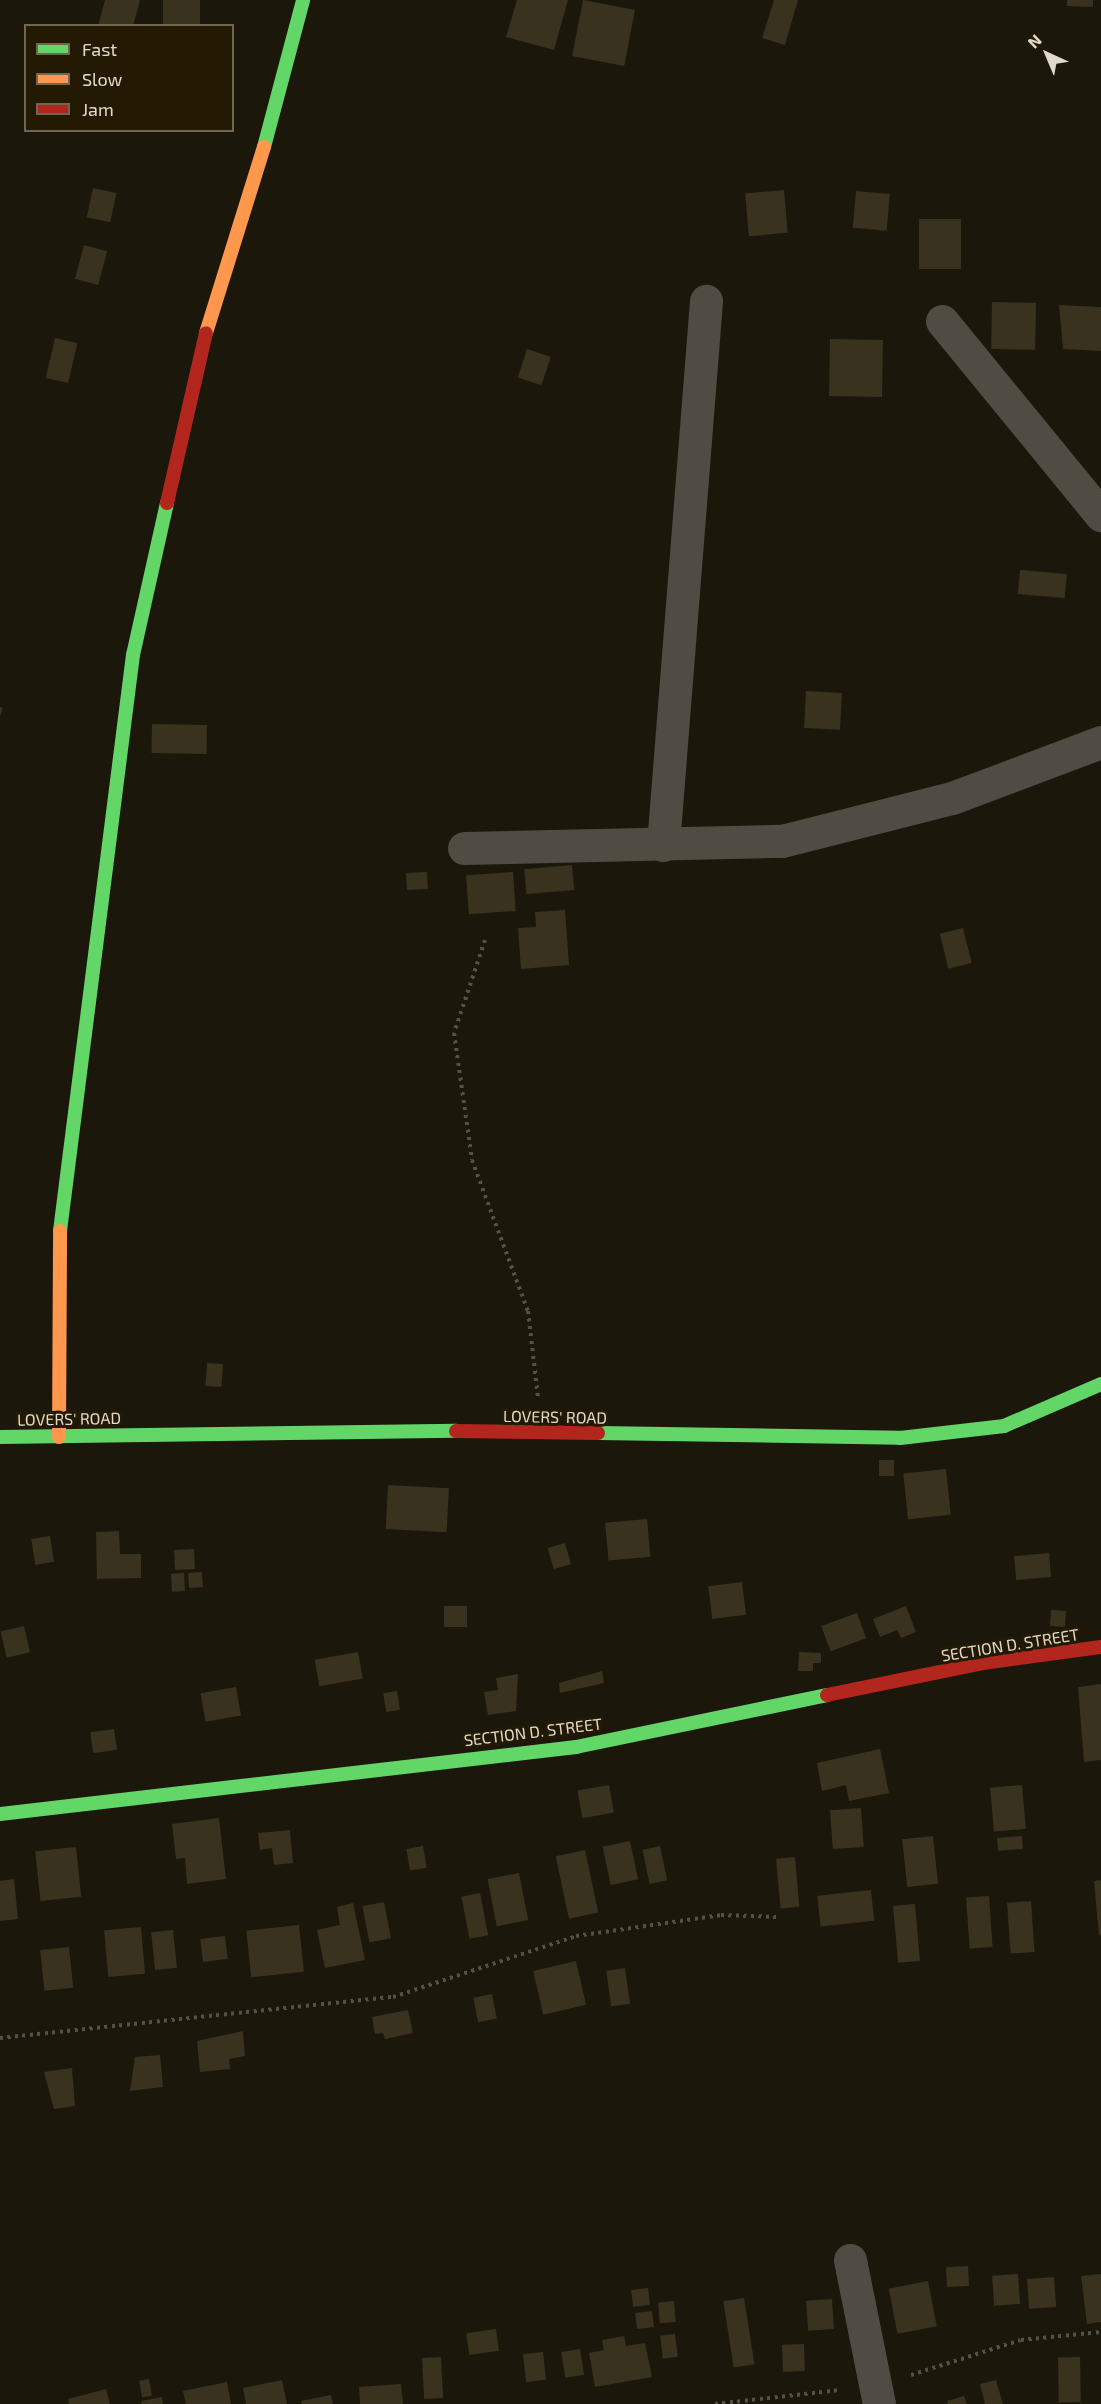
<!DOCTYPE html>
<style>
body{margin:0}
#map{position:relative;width:1101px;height:2404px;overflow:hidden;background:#1c170b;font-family:"Exo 2",sans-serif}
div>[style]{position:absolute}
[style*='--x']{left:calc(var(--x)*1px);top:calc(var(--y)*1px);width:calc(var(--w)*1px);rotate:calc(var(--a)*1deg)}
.building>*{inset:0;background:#38321f;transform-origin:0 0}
.path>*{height:4px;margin-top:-2px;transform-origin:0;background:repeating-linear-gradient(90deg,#555048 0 3px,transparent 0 7.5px)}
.street>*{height:33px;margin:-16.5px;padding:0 16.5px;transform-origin:16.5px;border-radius:16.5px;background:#514c43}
.fast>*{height:14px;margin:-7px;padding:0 7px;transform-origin:7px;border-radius:7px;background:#63d668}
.slow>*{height:14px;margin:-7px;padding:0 7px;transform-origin:7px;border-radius:7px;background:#ff974d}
.jam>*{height:14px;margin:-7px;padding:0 7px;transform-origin:7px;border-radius:7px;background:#b3261e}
span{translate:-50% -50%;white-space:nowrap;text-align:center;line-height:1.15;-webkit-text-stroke:6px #241a03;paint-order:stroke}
.street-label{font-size:16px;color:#e1dacc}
.legend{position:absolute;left:24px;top:24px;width:210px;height:108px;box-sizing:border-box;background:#241a03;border:2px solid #706753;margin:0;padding:8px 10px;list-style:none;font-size:18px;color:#e1dacc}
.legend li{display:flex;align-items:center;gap:12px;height:30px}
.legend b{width:30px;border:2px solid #706753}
.north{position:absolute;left:1017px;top:24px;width:60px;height:60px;-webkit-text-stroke:4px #241a03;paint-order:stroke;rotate:316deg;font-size:16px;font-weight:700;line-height:24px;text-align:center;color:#e1dacc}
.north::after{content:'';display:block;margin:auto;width:21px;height:27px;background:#e1dacc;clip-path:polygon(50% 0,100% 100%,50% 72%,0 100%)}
</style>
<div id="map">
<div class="building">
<div style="clip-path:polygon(105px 0,140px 0,133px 26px,98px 26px)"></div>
<div style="left:163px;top:0;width:37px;height:26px"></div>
<div style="clip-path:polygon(517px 0,568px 0,554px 50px,506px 37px)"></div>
<div style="left:583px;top:0;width:53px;height:57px;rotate:11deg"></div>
<div style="clip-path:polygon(774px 0,798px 0,785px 45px,762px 38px)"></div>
<div style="clip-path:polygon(1067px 0,1093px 0,1093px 7px,1067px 6px)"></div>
<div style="left:93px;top:188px;width:24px;height:30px;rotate:12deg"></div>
<div style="left:784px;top:190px;width:43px;height:39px;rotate:85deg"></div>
<div style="left:856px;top:191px;width:34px;height:37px;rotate:5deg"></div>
<div style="left:919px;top:219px;width:42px;height:50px"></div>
<div style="left:84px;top:245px;width:24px;height:35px;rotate:15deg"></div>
<div style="left:992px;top:302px;width:44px;height:47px;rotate:1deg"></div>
<div style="clip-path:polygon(1059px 305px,1101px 307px,1101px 351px,1063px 349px)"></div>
<div style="left:55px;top:338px;width:23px;height:41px;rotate:13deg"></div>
<div style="left:830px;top:339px;width:53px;height:57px;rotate:1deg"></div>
<div style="left:527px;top:349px;width:25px;height:30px;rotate:18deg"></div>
<div style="left:1020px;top:570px;width:47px;height:24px;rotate:5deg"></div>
<div style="left:806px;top:691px;width:36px;height:37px;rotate:3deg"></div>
<div style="left:0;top:707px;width:3px;height:22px;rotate:18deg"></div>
<div style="left:152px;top:724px;width:55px;height:29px;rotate:1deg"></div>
<div style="left:572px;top:865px;width:25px;height:48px;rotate:85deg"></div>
<div style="left:427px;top:872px;width:17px;height:21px;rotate:87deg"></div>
<div style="left:513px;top:872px;width:39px;height:47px;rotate:86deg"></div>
<div style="clip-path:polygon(565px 910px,569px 965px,521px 969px,518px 928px,536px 927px,535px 912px)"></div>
<div style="left:963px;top:928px;width:36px;height:24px;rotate:76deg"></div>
<div style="left:207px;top:1363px;width:16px;height:23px;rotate:4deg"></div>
<div style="left:879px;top:1460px;width:15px;height:16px"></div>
<div style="left:946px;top:1469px;width:46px;height:43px;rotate:84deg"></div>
<div style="left:388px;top:1485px;width:61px;height:44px;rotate:3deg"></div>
<div style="left:647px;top:1519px;width:38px;height:42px;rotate:85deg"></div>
<div style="clip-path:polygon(119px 1531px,120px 1554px,141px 1554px,141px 1578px,97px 1579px,96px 1532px)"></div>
<div style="left:50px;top:1536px;width:26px;height:19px;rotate:81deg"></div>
<div style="left:565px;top:1543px;width:22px;height:18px;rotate:74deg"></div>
<div style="left:194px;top:1549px;width:20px;height:20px;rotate:87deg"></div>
<div style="left:1049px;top:1553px;width:24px;height:35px;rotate:85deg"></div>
<div style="left:202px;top:1572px;width:15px;height:14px;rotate:86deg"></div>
<div style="left:184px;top:1573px;width:18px;height:13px;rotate:87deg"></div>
<div style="left:742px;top:1582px;width:33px;height:34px;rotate:83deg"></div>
<div style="left:444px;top:1606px;width:23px;height:21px"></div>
<div style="clip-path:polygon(906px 1606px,916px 1632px,901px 1638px,897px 1630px,880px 1637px,873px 1619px)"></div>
<div style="left:1051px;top:1610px;width:15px;height:16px;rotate:4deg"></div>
<div style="left:857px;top:1613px;width:27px;height:38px;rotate:70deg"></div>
<div style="left:24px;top:1626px;width:27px;height:24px;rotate:77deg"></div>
<div style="left:358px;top:1652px;width:27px;height:44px;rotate:80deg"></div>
<div style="clip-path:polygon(799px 1652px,821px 1653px,821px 1663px,813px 1663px,813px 1671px,798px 1671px)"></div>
<div style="clip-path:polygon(602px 1671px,604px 1683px,560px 1693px,559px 1683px)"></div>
<div style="clip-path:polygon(518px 1674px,516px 1711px,488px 1715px,484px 1692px,498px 1690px,496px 1678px)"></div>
<div style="clip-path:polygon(1101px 1684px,1101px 1760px,1084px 1762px,1078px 1687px)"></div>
<div style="left:236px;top:1687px;width:29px;height:36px;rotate:80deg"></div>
<div style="left:397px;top:1691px;width:19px;height:14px;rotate:81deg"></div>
<div style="left:114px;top:1729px;width:21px;height:24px;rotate:82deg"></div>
<div style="clip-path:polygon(880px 1749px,889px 1793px,849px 1801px,846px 1785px,822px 1791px,817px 1763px)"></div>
<div style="left:609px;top:1785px;width:28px;height:32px;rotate:80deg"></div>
<div style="left:1022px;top:1785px;width:44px;height:32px;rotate:85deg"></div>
<div style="left:861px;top:1808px;width:39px;height:31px;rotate:86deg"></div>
<div style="clip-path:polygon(219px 1818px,226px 1879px,187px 1884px,185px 1858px,176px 1859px,172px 1824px)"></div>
<div style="clip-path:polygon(290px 1830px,293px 1863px,274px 1865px,272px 1848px,260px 1850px,258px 1833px)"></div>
<div style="left:933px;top:1836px;width:48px;height:31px;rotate:84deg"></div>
<div style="left:1022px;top:1836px;width:13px;height:25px;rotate:86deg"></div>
<div style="left:630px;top:1841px;width:39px;height:28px;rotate:78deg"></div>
<div style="left:423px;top:1846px;width:22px;height:17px;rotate:80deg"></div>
<div style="left:660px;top:1846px;width:35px;height:18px;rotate:78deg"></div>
<div style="left:76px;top:1847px;width:50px;height:41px;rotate:84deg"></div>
<div style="left:585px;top:1850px;width:64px;height:30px;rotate:78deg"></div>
<div style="left:795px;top:1857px;width:50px;height:19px;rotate:85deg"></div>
<div style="left:519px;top:1873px;width:48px;height:32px;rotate:79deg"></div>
<div style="clip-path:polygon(14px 1879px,18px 1919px,0 1921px,0 1881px)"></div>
<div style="clip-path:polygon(1101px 1880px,1101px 1935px,1099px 1935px,1094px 1881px)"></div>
<div style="left:871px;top:1890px;width:31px;height:54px;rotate:84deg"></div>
<div style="left:480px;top:1893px;width:43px;height:19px;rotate:79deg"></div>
<div style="left:989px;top:1896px;width:51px;height:23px;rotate:86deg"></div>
<div style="left:1031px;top:1901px;width:51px;height:24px;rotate:86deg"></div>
<div style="left:384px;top:1902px;width:37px;height:22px;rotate:79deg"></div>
<div style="clip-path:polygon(353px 1903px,365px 1960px,325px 1968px,317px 1930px,340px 1925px,337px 1907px)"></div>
<div style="left:915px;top:1904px;width:57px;height:22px;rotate:85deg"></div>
<div style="left:299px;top:1925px;width:47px;height:53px;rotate:84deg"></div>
<div style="left:141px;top:1927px;width:47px;height:37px;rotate:85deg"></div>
<div style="left:173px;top:1930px;width:38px;height:22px;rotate:84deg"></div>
<div style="left:225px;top:1936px;width:23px;height:25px;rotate:83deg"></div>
<div style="left:69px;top:1947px;width:41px;height:29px;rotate:84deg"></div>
<div style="left:576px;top:1961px;width:45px;height:44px;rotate:77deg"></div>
<div style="left:625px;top:1968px;width:36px;height:19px;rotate:82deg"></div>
<div style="left:492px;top:1994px;width:25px;height:19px;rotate:79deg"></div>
<div style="clip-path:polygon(408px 2010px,413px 2033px,385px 2039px,383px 2033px,375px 2034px,372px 2017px)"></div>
<div style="clip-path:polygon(243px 2031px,245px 2056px,229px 2059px,230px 2069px,200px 2072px,197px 2041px)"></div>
<div style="clip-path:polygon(160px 2055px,163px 2087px,130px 2091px,135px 2057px)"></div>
<div style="clip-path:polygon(72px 2068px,75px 2106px,54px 2109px,44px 2072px)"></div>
<div style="left:968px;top:2266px;width:20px;height:22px;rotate:87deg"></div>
<div style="left:1018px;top:2274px;width:30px;height:26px;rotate:86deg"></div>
<div style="clip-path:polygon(1101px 2274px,1101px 2322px,1087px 2324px,1081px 2276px)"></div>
<div style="left:1054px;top:2277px;width:30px;height:27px;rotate:86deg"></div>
<div style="left:928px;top:2281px;width:46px;height:40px;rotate:79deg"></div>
<div style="left:648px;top:2288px;width:17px;height:17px;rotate:83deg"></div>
<div style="left:744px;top:2298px;width:67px;height:21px;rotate:81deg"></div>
<div style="left:832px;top:2299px;width:30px;height:26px;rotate:86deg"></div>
<div style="left:674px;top:2301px;width:21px;height:16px;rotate:85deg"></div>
<div style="left:652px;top:2311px;width:16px;height:17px;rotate:83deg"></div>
<div style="left:496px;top:2329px;width:22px;height:30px;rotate:82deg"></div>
<div style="left:675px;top:2334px;width:23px;height:15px;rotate:83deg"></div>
<div style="clip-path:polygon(624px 2336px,626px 2346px,645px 2343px,652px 2377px,595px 2387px,589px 2353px,604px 2350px,602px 2340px)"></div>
<div style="left:804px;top:2344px;width:27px;height:22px;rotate:88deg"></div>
<div style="left:580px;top:2349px;width:26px;height:19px;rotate:81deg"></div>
<div style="left:543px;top:2352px;width:28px;height:20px;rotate:84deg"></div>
<div style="left:441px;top:2357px;width:41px;height:19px;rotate:87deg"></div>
<div style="left:1080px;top:2357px;width:45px;height:22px;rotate:89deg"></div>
<div style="left:149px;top:2379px;width:17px;height:10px;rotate:80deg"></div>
<div style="clip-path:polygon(282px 2380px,287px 2404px,246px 2404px,243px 2388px)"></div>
<div style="clip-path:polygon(996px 2380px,1003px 2404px,985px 2404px,980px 2384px)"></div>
<div style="clip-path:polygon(227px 2382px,231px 2404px,186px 2404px,183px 2391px)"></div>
<div style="clip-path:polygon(401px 2384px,403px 2404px,360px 2404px,359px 2387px)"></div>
<div style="clip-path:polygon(106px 2389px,110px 2404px,69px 2404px,68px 2399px)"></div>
<div style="clip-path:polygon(331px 2395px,333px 2404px,302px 2404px,301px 2401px)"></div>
<div style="clip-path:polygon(964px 2396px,967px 2404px,948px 2404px,947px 2401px)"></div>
<div style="clip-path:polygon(162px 2397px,163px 2404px,142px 2404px,141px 2401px)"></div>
</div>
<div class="path">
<div style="--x:485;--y:940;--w:98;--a:108.4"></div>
<div style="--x:454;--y:1033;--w:128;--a:81.9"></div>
<div style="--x:472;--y:1160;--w:161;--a:69.7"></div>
<div style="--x:528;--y:1311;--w:87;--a:83.4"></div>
<div style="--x:0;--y:2038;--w:395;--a:-6"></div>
<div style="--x:393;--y:1997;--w:193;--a:-18.4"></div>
<div style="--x:576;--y:1936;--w:147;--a:-8.2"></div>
<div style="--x:721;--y:1915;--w:55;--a:2.1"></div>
<div style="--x:911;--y:2375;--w:115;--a:-17.7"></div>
<div style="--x:1021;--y:2340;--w:80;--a:-5.7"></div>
<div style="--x:715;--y:2404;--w:126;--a:-6.4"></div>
</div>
<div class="street">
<div style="--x:942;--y:321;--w:251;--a:50.7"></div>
<div style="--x:663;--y:845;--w:546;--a:-85.48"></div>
<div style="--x:464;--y:848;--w:318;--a:-1.3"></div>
<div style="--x:782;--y:841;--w:175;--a:-14.2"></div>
<div style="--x:952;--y:798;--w:159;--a:-20.6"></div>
<div style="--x:850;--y:2260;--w:147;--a:78.6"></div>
</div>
<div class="fast">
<div style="--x:264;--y:147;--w:152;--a:-75.1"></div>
<div style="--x:60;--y:1231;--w:581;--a:-82.78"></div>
<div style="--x:133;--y:655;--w:156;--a:-77.4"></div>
<div style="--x:598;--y:1433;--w:302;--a:0.9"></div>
<div style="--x:900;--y:1438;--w:105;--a:-6.6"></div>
<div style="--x:1004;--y:1426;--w:106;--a:-23.4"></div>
<div style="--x:0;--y:1437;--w:456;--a:-0.8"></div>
<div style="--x:0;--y:1814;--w:580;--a:-6.63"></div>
<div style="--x:576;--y:1747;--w:256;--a:-11.7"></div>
</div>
<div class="slow">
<div style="--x:206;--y:333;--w:195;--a:-72.7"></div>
<div style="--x:59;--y:1437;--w:206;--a:-89.7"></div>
</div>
<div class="jam">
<div style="--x:167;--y:503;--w:174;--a:-77.1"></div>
<div style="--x:456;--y:1431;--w:142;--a:0.8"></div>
<div style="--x:827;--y:1695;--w:159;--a:-11.6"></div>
<div style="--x:983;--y:1663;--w:119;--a:-7.7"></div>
</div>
<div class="street-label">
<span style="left:555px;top:1417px;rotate:1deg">LOVERS' ROAD</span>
<span style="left:69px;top:1419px;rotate:-1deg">LOVERS' ROAD</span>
<span style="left:1010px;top:1645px;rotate:-9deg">SECTION D. STREET</span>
<span style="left:533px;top:1732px;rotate:-7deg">SECTION D. STREET</span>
</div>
<ul class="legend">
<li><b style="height:8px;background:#63d668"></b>Fast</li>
<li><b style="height:8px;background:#ff974d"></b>Slow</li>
<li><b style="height:8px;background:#b3261e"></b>Jam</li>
</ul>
<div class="north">N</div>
</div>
